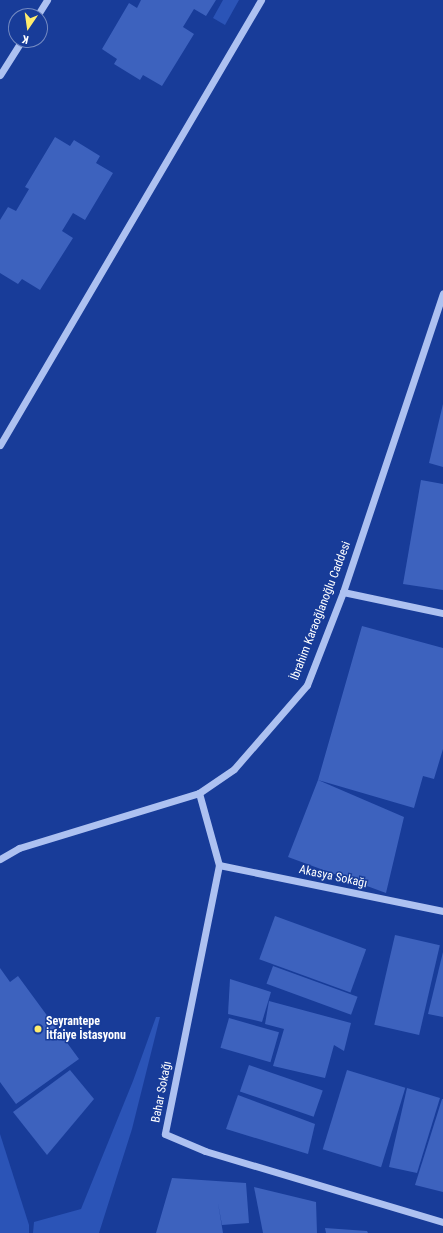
<!DOCTYPE html>
<meta charset="utf-8">
<style>
body{margin:0}
#map{position:relative;width:443px;height:1233px;overflow:hidden;background:#183c99;font-family:"Roboto Condensed",sans-serif}
div>[style]{position:absolute}
[style*='--x']{left:calc(var(--x)*1px);top:calc(var(--y)*1px);width:calc(var(--w)*1px);rotate:calc(var(--a)*1deg)}
.green>*{inset:0;background:#2b54b7}
.building>*{inset:0;background:#3d62be;transform-origin:0 0}
.minor>*{height:7px;margin:-3.5px;padding:0 3.5px;transform-origin:3.5px;border-radius:3.5px;background:#adc1f1}
.dots>*{width:11px;height:11px;translate:-50% -50%;box-sizing:border-box;border:2px solid #183c99;border-radius:50%}
span{translate:-50% -50%;white-space:nowrap;text-align:center;line-height:1.15;-webkit-text-stroke:3px #183c99;paint-order:stroke}
.street-label{font-size:12px;color:#fff}
.poi-label{font-size:12px;color:#fff;font-weight:700}
.left{translate:0 -50%;text-align:left}
.north{position:absolute;left:8px;top:8px;width:40px;height:40px;box-sizing:border-box;background:#183c99;border:1px solid #748ac2;border-radius:50%;rotate:193deg;font-size:11px;font-weight:700;line-height:16px;text-align:center;color:#fff}
.north::after{content:'';display:block;margin:auto;width:14px;height:18px;background:#ffec6d;clip-path:polygon(50% 0,100% 100%,50% 72%,0 100%)}
</style>
<div id="map">
<div class="green">
<div style="clip-path:polygon(223px 0,239px 0,225px 25px,213px 18px)"></div>
<div style="clip-path:polygon(156px 1017px,160px 1017px,132px 1129px,99px 1233px,33px 1233px,34px 1222px,81px 1209px,133px 1081px)"></div>
<div style="clip-path:polygon(0 1134px,29px 1225px,29px 1233px,0 1233px)"></div>
</div>
<div class="building">
<div style="clip-path:polygon(141px 0,216px 0,206px 16px,194px 9px,183px 27px,194px 34px,162px 86px,143px 75px,140px 80px,114px 64px,117px 59px,102px 49px,129px 3px,137px 8px)"></div>
<div style="clip-path:polygon(55px 137px,70px 146px,74px 140px,100px 156px,96px 163px,113px 173px,85px 220px,73px 213px,62px 231px,73px 238px,40px 290px,22px 279px,18px 284px,0 273px,0 220px,8px 207px,16px 211px,29px 189px,25px 187px)"></div>
<div style="clip-path:polygon(443px 404px,443px 467px,429px 463px)"></div>
<div style="clip-path:polygon(421px 480px,443px 484px,443px 590px,403px 584px)"></div>
<div style="clip-path:polygon(362px 626px,443px 648px,443px 749px,434px 779px,423px 776px,414px 808px,318px 780px,404px 817px,386px 893px,288px 857px,318px 780px)"></div>
<div style="left:275px;top:916px;width:97px;height:46px;rotate:20deg"></div>
<div style="left:395px;top:935px;width:46px;height:92px;rotate:13deg"></div>
<div style="clip-path:polygon(443px 952px,443px 1017px,428px 1014px)"></div>
<div style="left:273px;top:966px;width:90px;height:19px;rotate:20deg"></div>
<div style="clip-path:polygon(0 968px,10px 982px,18px 976px,79px 1059px,16px 1104px,0 1082px)"></div>
<div style="clip-path:polygon(230px 979px,271px 992px,262px 1022px,228px 1014px)"></div>
<div style="clip-path:polygon(269px 1001px,351px 1023px,344px 1051px,334px 1045px,325px 1078px,273px 1066px,284px 1029px,265px 1024px)"></div>
<div style="left:229px;top:1018px;width:52px;height:31px;rotate:16deg"></div>
<div style="left:249px;top:1065px;width:78px;height:28px;rotate:19deg"></div>
<div style="clip-path:polygon(70px 1070px,94px 1099px,47px 1155px,13px 1112px)"></div>
<div style="left:347px;top:1070px;width:61px;height:83px;rotate:17deg"></div>
<div style="clip-path:polygon(407px 1088px,440px 1098px,417px 1173px,389px 1167px)"></div>
<div style="clip-path:polygon(238px 1095px,315px 1124px,308px 1154px,226px 1129px)"></div>
<div style="clip-path:polygon(442px 1099px,443px 1099px,443px 1192px,415px 1185px)"></div>
<div style="clip-path:polygon(172px 1178px,246px 1183px,249px 1223px,222px 1225px,218px 1203px,223px 1233px,156px 1233px)"></div>
<div style="clip-path:polygon(254px 1187px,316px 1202px,317px 1233px,263px 1233px)"></div>
<div style="clip-path:polygon(325px 1228px,367px 1231px,368px 1233px,326px 1233px)"></div>
</div>
<div class="minor">
<div style="--x:37;--y:16;--w:19;--a:-58"></div>
<div style="--x:0;--y:75;--w:41;--a:-57.8"></div>
<div style="--x:0;--y:445;--w:516;--a:-59.61"></div>
<div style="--x:343;--y:592;--w:102;--a:11.9"></div>
<div style="--x:199;--y:793;--w:75;--a:74.5"></div>
<div style="--x:219;--y:865;--w:274;--a:101.4"></div>
<div style="--x:165;--y:1134;--w:43;--a:23"></div>
<div style="--x:205;--y:1151;--w:248;--a:16.6"></div>
<div style="--x:0;--y:859;--w:22;--a:-30"></div>
<div style="--x:19;--y:848;--w:188;--a:-17"></div>
<div style="--x:199;--y:793;--w:42;--a:-34.4"></div>
<div style="--x:234;--y:769;--w:111;--a:-49"></div>
<div style="--x:307;--y:685;--w:100;--a:-68.8"></div>
<div style="--x:343;--y:592;--w:315;--a:-71.5"></div>
<div style="--x:219;--y:865;--w:229;--a:11.6"></div>
</div>
<div class="dots">
<div style="left:38px;top:1029px;background:#ffec6d"></div>
</div>
<div class="street-label">
<span style="left:321px;top:611px;rotate:-69deg">İbrahim Karaoğlanoğlu Caddesi</span>
<span style="left:333px;top:877px;rotate:12deg">Akasya Sokağı</span>
<span style="left:162px;top:1092px;rotate:-79deg">Bahar Sokağı</span>
</div>
<div class="poi-label">
<span class="left" style="left:46px;top:1029px">Seyrantepe<br>İtfaiye İstasyonu</span>
</div>
<div class="north">K</div>
</div>
